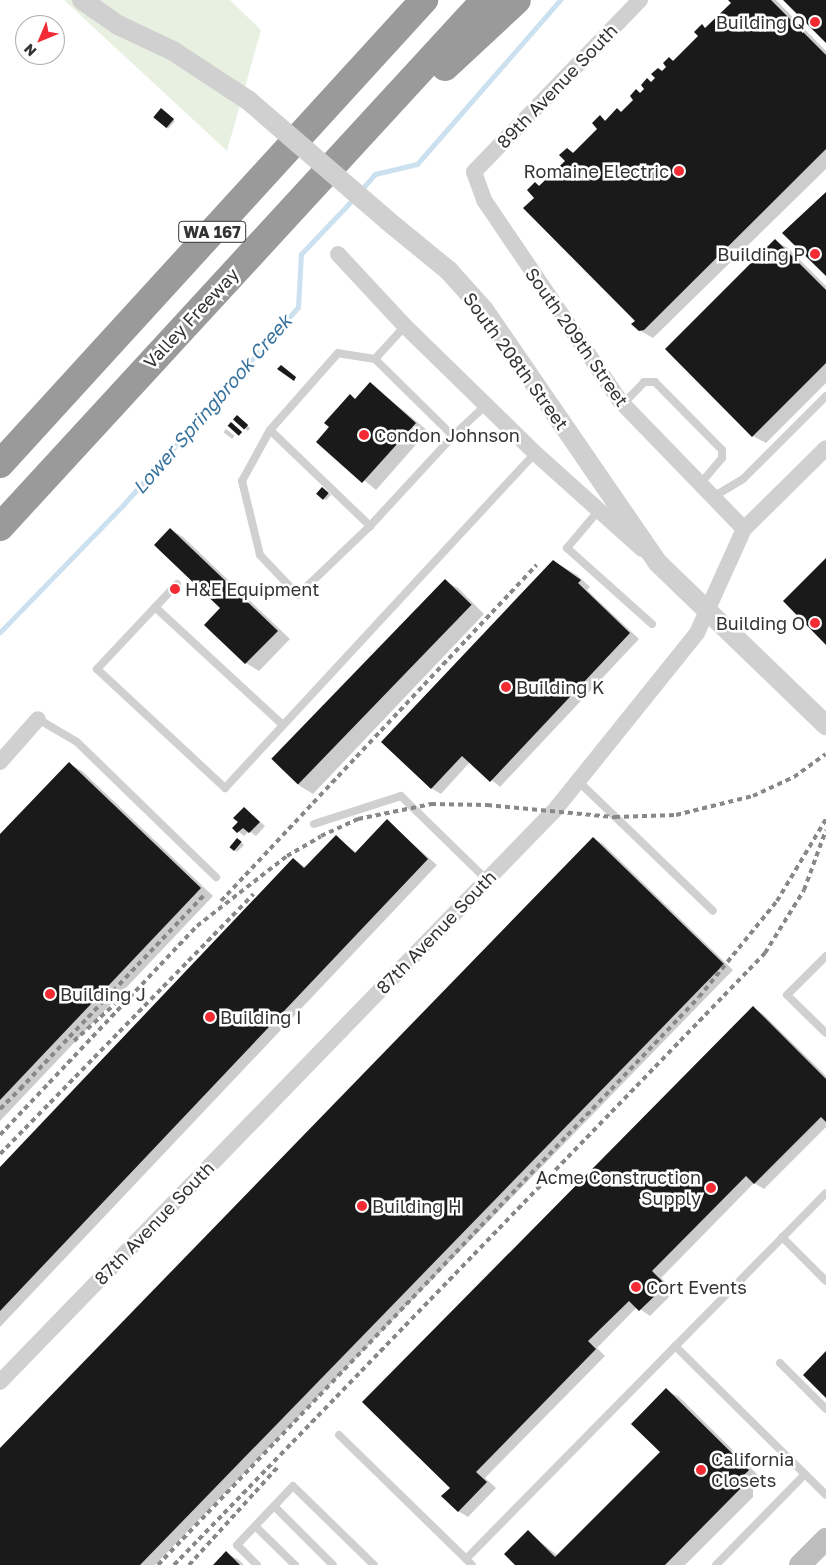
<!DOCTYPE html>
<style>
body{margin:0}
#map{position:relative;width:826px;height:1565px;overflow:hidden;background:#fff;font-family:"Golos Text",sans-serif}
div>[style]{position:absolute}
[style*='--x']{left:calc(var(--x)*1px);top:calc(var(--y)*1px);width:calc(var(--w)*1px);rotate:calc(var(--a)*1deg)}
.green>*{inset:0;background:#e8f0e1}
.shadow>*{inset:0;background:#0003;transform-origin:0 0}
.stream>*{height:5px;margin:-2.5px;padding:0 2.5px;transform-origin:2.5px;border-radius:2.5px;background:#cce1f0}
.building>*{inset:0;background:#1a1a1a;transform-origin:0 0}
.service>*{height:8px;margin:-4px;padding:0 4px;transform-origin:4px;border-radius:4px;background:#d0d0d0}
.minor>*{height:16px;margin:-8px;padding:0 8px;transform-origin:8px;border-radius:8px;background:#d0d0d0}
.tertiary>*{height:20px;margin:-10px;padding:0 10px;transform-origin:10px;border-radius:10px;background:#d0d0d0}
.secondary>*{height:22px;margin:-11px;padding:0 11px;transform-origin:11px;border-radius:11px;background:#bdbdbd}
.motorway>*{height:28px;margin:-14px;padding:0 14px;transform-origin:14px;border-radius:14px;background:#9a9a9a}
.rail>*{height:4px;margin-top:-2px;transform-origin:0;background:repeating-linear-gradient(90deg,#888 0 5px,transparent 0 9px)}
.tertiary-bridge>*{height:20px;margin:-10px;padding:0 10px;transform-origin:10px;border-radius:10px;background:#d0d0d0}
.dots>*{width:14px;height:14px;translate:-50% -50%;box-sizing:border-box;border:2px solid #fff;border-radius:50%}
span{translate:-50% -50%;white-space:nowrap;text-align:center;line-height:1.15;-webkit-text-stroke:5px #fff;paint-order:stroke}
.shield-label span{padding:1px 4px;background:#fff;border:1px solid;border-radius:4px;-webkit-text-stroke-width:0}
.shield-label{font-size:16px;color:#333;font-weight:700}
.poi-label{font-size:18px;color:#333}
.right{translate:-100% -50%;text-align:right}
.left{translate:0 -50%;text-align:left}
.street-label{font-size:18px;color:#333}
.water-label{font-size:19px;color:#38739e;font-style:italic}
.north{position:absolute;left:15px;top:15px;width:50px;height:50px;box-sizing:border-box;background:#fff;border:1px solid #adadad;border-radius:50%;rotate:225deg;font-size:14px;font-weight:700;line-height:20px;text-align:center;color:#333}
.north::after{content:'';display:block;margin:auto;width:18px;height:22px;background:#f32b34;clip-path:polygon(50% 0,100% 100%,50% 72%,0 100%)}
</style>
<div id="map">
<div class="green">
<div style="clip-path:polygon(64px 0,230px 0,261px 30px,227px 151px)"></div>
</div>
<div class="shadow">
<div style="clip-path:polygon(730px 0,776px 0,826px 51px,826px 169px,653px 338px,639px 330px,636px 321px,536px 198px,535px 183px,540px 186px,567px 161px,567px 149px,574px 153px,599px 129px,600px 117px,607px 121px,622px 113px,635px 100px,636px 91px,641px 94px,668px 67px,669px 59px,674px 61px,699px 36px,702px 26px,706px 29px,733px 3px)"></div>
<div style="clip-path:polygon(164px 111px,175px 121px,168px 129px,166px 127px)"></div>
<div style="clip-path:polygon(775px 241px,788px 248px,826px 286px,826px 383px,766px 443px,753px 436px)"></div>
<div style="clip-path:polygon(370px 383px,428px 431px,376px 490px,318px 442px,350px 396px,356px 400px)"></div>
<div style="clip-path:polygon(240px 419px,250px 428px,248px 431px,234px 420px)"></div>
<div style="left:226px;top:429px;width:11px;height:4px;rotate:38deg"></div>
<div style="clip-path:polygon(324px 490px,331px 495px,326px 500px,323px 499px)"></div>
<div style="clip-path:polygon(170px 529px,183px 537px,290px 639px,259px 671px,246px 663px,206px 624px,222px 608px)"></div>
<div style="clip-path:polygon(553px 561px,577px 575px,590px 587px,587px 590px,639px 639px,500px 787px,470px 762px,441px 794px,431px 788px)"></div>
<div style="clip-path:polygon(445px 581px,458px 588px,484px 614px,313px 794px,300px 786px,273px 760px)"></div>
<div style="clip-path:polygon(69px 764px,82px 771px,213px 896px,0 1121px,0 836px)"></div>
<div style="clip-path:polygon(244px 808px,265px 826px,256px 836px,249px 831px,244px 836px,234px 828px)"></div>
<div style="clip-path:polygon(387px 821px,437px 865px,0 1327px,0 1169px,294px 859px,306px 868px,336px 837px,357px 853px)"></div>
<div style="clip-path:polygon(593px 838px,603px 844px,733px 970px,155px 1565px,0 1565px,0 1449px)"></div>
<div style="clip-path:polygon(240px 841px,244px 845px,237px 852px,235px 850px)"></div>
<div style="clip-path:polygon(753px 1008px,763px 1014px,826px 1076px,826px 1127px,764px 1189px,754px 1183px,661px 1278px,675px 1291px,650px 1316px,637px 1307px,597px 1348px,605px 1356px,485px 1478px,496px 1488px,468px 1517px,458px 1511px,452px 1488px)"></div>
<div style="clip-path:polygon(666px 1390px,679px 1397px,761px 1478px,753px 1486px,753px 1497px,685px 1565px,516px 1565px,528px 1532px,558px 1556px,662px 1452px)"></div>
<div style="clip-path:polygon(226px 1553px,239px 1560px,244px 1565px,215px 1565px)"></div>
</div>
<div class="stream">
<div style="--x:361;--y:190;--w:21;--a:-49"></div>
<div style="--x:375;--y:174;--w:43;--a:-13.4"></div>
<div style="--x:417;--y:164;--w:218;--a:-48.9"></div>
<div style="--x:0;--y:632;--w:177;--a:-45.9"></div>
<div style="--x:123;--y:505;--w:264;--a:-48.5"></div>
<div style="--x:298;--y:307;--w:53;--a:-86.8"></div>
<div style="--x:301;--y:254;--w:79;--a:-46.5"></div>
</div>
<div class="building">
<div style="clip-path:polygon(728px 0,771px 0,826px 55px,826px 149px,644px 330px,639px 331px,631px 324px,635px 321px,523px 208px,534px 198px,527px 190px,535px 182px,539px 186px,565px 161px,559px 155px,567px 148px,573px 153px,597px 129px,592px 123px,600px 115px,605px 121px,617px 108px,621px 112px,633px 100px,630px 96px,636px 89px,640px 93px,644px 89px,641px 85px,647px 78px,651px 82px,655px 78px,651px 74px,658px 68px,662px 71px,666px 67px,663px 63px,669px 57px,673px 61px,698px 36px,694px 32px,702px 24px,705px 28px,731px 3px)"></div>
<div style="clip-path:polygon(783px 0,826px 0,826px 43px)"></div>
<div style="left:161px;top:108px;width:17px;height:12px;rotate:40deg"></div>
<div style="clip-path:polygon(826px 192px,826px 276px,782px 233px)"></div>
<div style="clip-path:polygon(775px 239px,826px 290px,826px 363px,752px 437px,665px 349px)"></div>
<div style="clip-path:polygon(281px 365px,296px 377px,294px 381px,277px 369px)"></div>
<div style="clip-path:polygon(370px 382px,416px 423px,362px 483px,316px 442px,329px 427px,324px 423px,350px 394px,355px 399px)"></div>
<div style="left:237px;top:415px;width:15px;height:6px;rotate:42deg"></div>
<div style="left:231px;top:422px;width:15px;height:5px;rotate:42deg"></div>
<div style="left:322px;top:487px;width:9px;height:9px;rotate:41deg"></div>
<div style="clip-path:polygon(170px 528px,278px 631px,245px 664px,204px 625px,220px 608px,154px 545px)"></div>
<div style="clip-path:polygon(826px 558px,826px 645px,783px 601px)"></div>
<div style="clip-path:polygon(553px 560px,581px 580px,578px 583px,630px 633px,490px 782px,462px 756px,431px 789px,381px 742px)"></div>
<div style="left:445px;top:579px;width:37px;height:250px;rotate:44deg"></div>
<div style="clip-path:polygon(69px 762px,201px 888px,0 1100px,0 834px)"></div>
<div style="clip-path:polygon(244px 807px,260px 822px,249px 833px,243px 828px,237px 833px,232px 828px,238px 822px,233px 818px)"></div>
<div style="clip-path:polygon(387px 819px,428px 859px,0 1311px,0 1167px,293px 858px,304px 868px,336px 835px,355px 853px)"></div>
<div style="clip-path:polygon(593px 837px,724px 964px,140px 1565px,0 1565px,0 1448px)"></div>
<div style="left:237px;top:838px;width:6px;height:12px;rotate:39deg"></div>
<div style="clip-path:polygon(753px 1006px,826px 1079px,826px 1122px,821px 1117px,754px 1184px,746px 1176px,652px 1271px,666px 1285px,639px 1311px,629px 1301px,588px 1341px,596px 1349px,476px 1472px,487px 1482px,458px 1512px,441px 1496px,450px 1488px,362px 1402px)"></div>
<div style="clip-path:polygon(826px 1351px,826px 1398px,803px 1375px)"></div>
<div style="clip-path:polygon(666px 1388px,749px 1470px,740px 1479px,740px 1489px,665px 1565px,515px 1565px,504px 1554px,528px 1530px,555px 1557px,660px 1452px,631px 1424px)"></div>
<div style="clip-path:polygon(226px 1551px,240px 1565px,213px 1565px)"></div>
</div>
<div class="service">
<div style="--x:405;--y:326;--w:45;--a:132.3"></div>
<div style="--x:375;--y:359;--w:110;--a:44.6"></div>
<div style="--x:453;--y:436;--w:45;--a:-43.2"></div>
<div style="--x:375;--y:359;--w:37;--a:-171"></div>
<div style="--x:338;--y:353;--w:103;--a:131.4"></div>
<div style="--x:270;--y:430;--w:139;--a:43.8"></div>
<div style="--x:370;--y:526;--w:122;--a:-47.3"></div>
<div style="--x:623;--y:404;--w:30;--a:-46"></div>
<div style="--x:644;--y:382;--w:11;--a:0"></div>
<div style="--x:655;--y:382;--w:95;--a:45.4"></div>
<div style="--x:722;--y:450;--w:8;--a:90"></div>
<div style="--x:722;--y:458;--w:34;--a:130"></div>
<div style="--x:270;--y:430;--w:58;--a:118.8"></div>
<div style="--x:242;--y:481;--w:76;--a:76.3"></div>
<div style="--x:260;--y:555;--w:55;--a:46.5"></div>
<div style="--x:298;--y:595;--w:100;--a:-43.8"></div>
<div style="--x:713;--y:497;--w:35;--a:-31"></div>
<div style="--x:743;--y:479;--w:117;--a:-45"></div>
<div style="--x:599;--y:510;--w:50;--a:130.1"></div>
<div style="--x:567;--y:548;--w:114;--a:41.8"></div>
<div style="--x:177;--y:584;--w:117;--a:133.3"></div>
<div style="--x:97;--y:669;--w:175;--a:42.9"></div>
<div style="--x:225;--y:788;--w:456;--a:-47.2"></div>
<div style="--x:155;--y:607;--w:174;--a:42.7"></div>
<div style="--x:38;--y:719;--w:45;--a:30.5"></div>
<div style="--x:77;--y:742;--w:194;--a:44.2"></div>
<div style="--x:578;--y:781;--w:187;--a:43.9"></div>
<div style="--x:314;--y:824;--w:91;--a:-17.8"></div>
<div style="--x:401;--y:796;--w:120;--a:44.3"></div>
<div style="--x:826;--y:956;--w:55;--a:135"></div>
<div style="--x:787;--y:995;--w:54;--a:44.3"></div>
<div style="--x:782;--y:1237;--w:62;--a:45"></div>
<div style="--x:675;--y:1346;--w:212;--a:44.6"></div>
<div style="--x:780;--y:1363;--w:65;--a:45"></div>
<div style="--x:339;--y:1435;--w:177;--a:44.3"></div>
<div style="--x:274;--y:1506;--w:83;--a:45"></div>
<div style="--x:255;--y:1526;--w:56;--a:44.3"></div>
<div style="--x:257;--y:1565;--w:28;--a:-135"></div>
<div style="--x:237;--y:1545;--w:81;--a:-46.5"></div>
<div style="--x:293;--y:1486;--w:113;--a:44.3"></div>
<div style="--x:472;--y:1565;--w:8;--a:-135"></div>
<div style="--x:466;--y:1559;--w:513;--a:-45.47"></div>
<div style="--x:716;--y:1565;--w:127;--a:-45.6"></div>
</div>
<div class="minor">
<div style="--x:640;--y:0;--w:239;--a:134"></div>
<div style="--x:474;--y:172;--w:30;--a:70"></div>
<div style="--x:484;--y:200;--w:243;--a:55.9"></div>
<div style="--x:620;--y:401;--w:178;--a:45.9"></div>
<div style="--x:338;--y:254;--w:98;--a:47.1"></div>
<div style="--x:405;--y:326;--w:182;--a:44.3"></div>
<div style="--x:535;--y:453;--w:144;--a:41.9"></div>
<div style="--x:0;--y:762;--w:57;--a:-48.5"></div>
<div style="--x:0;--y:1382;--w:796;--a:-45.87"></div>
<div style="--x:554;--y:811;--w:228;--a:-51.2"></div>
<div style="--x:697;--y:633;--w:114;--a:-65.7"></div>
<div style="--x:744;--y:529;--w:115;--a:-44.6"></div>
</div>
<div class="tertiary">
<div style="--x:82;--y:0;--w:44;--a:34.8"></div>
<div style="--x:118;--y:25;--w:61;--a:25.3"></div>
<div style="--x:173;--y:51;--w:90;--a:33.2"></div>
<div style="--x:388;--y:221;--w:79;--a:39.3"></div>
<div style="--x:449;--y:271;--w:52;--a:48.1"></div>
<div style="--x:484;--y:310;--w:306;--a:55.5"></div>
<div style="--x:657;--y:562;--w:235;--a:44"></div>
</div>
<div class="secondary">
<div style="--x:800;--y:1565;--w:37;--a:-45"></div>
</div>
<div class="motorway">
<div style="--x:445;--y:67;--w:98;--a:-42.9"></div>
<div style="--x:0;--y:464;--w:629;--a:-47.58"></div>
<div style="--x:0;--y:527;--w:716;--a:-47.38"></div>
</div>
<div class="rail">
<div style="--x:221;--y:901;--w:461;--a:-46.8"></div>
<div style="--x:74;--y:1041;--w:55;--a:-42.1"></div>
<div style="--x:20;--y:1089;--w:267;--a:-46.5"></div>
<div style="--x:0;--y:1109;--w:35;--a:-45"></div>
<div style="--x:0;--y:1135;--w:287;--a:-46.7"></div>
<div style="--x:197;--y:926;--w:114;--a:-37.9"></div>
<div style="--x:287;--y:856;--w:39;--a:-30"></div>
<div style="--x:321;--y:836;--w:41;--a:-24.7"></div>
<div style="--x:358;--y:819;--w:75;--a:-11.6"></div>
<div style="--x:431;--y:804;--w:56;--a:1"></div>
<div style="--x:487;--y:805;--w:129;--a:5.4"></div>
<div style="--x:615;--y:817;--w:61;--a:-1.9"></div>
<div style="--x:676;--y:815;--w:79;--a:-13.9"></div>
<div style="--x:753;--y:796;--w:45;--a:-24.9"></div>
<div style="--x:794;--y:777;--w:39;--a:-36"></div>
<div style="--x:0;--y:1154;--w:363;--a:-45.7"></div>
<div style="--x:158;--y:1565;--w:784;--a:-46.39"></div>
<div style="--x:699;--y:997;--w:124;--a:-50.9"></div>
<div style="--x:777;--y:901;--w:96;--a:-59.1"></div>
<div style="--x:174;--y:1565;--w:851;--a:-46"></div>
<div style="--x:765;--y:953;--w:74;--a:-58.2"></div>
<div style="--x:804;--y:890;--w:64;--a:-69.9"></div>
<div style="--x:189;--y:1565;--w:132;--a:-47.8"></div>
</div>
<div class="tertiary-bridge">
<div style="--x:248;--y:100;--w:185;--a:40.8"></div>
</div>
<div class="dots">
<div style="left:815px;top:22px;background:#f32b34"></div>
<div style="left:679px;top:171px;background:#f32b34"></div>
<div style="left:815px;top:254px;background:#f32b34"></div>
<div style="left:364px;top:435px;background:#f32b34"></div>
<div style="left:175px;top:589px;background:#f32b34"></div>
<div style="left:815px;top:623px;background:#f32b34"></div>
<div style="left:506px;top:687px;background:#f32b34"></div>
<div style="left:50px;top:994px;background:#f32b34"></div>
<div style="left:210px;top:1017px;background:#f32b34"></div>
<div style="left:711px;top:1188px;background:#f32b34"></div>
<div style="left:362px;top:1206px;background:#f32b34"></div>
<div style="left:636px;top:1287px;background:#f32b34"></div>
<div style="left:701px;top:1470px;background:#f32b34"></div>
</div>
<div class="shield-label">
<span style="left:212px;top:232px">WA 167</span>
</div>
<div class="poi-label">
<span class="right" style="left:805px;top:22px">Building Q</span>
<span class="right" style="left:669px;top:171px">Romaine Electric</span>
<span class="right" style="left:805px;top:254px">Building P</span>
<span class="left" style="left:374px;top:435px">Condon Johnson</span>
<span class="left" style="left:185px;top:589px">H&amp;E Equipment</span>
<span class="right" style="left:805px;top:623px">Building O</span>
<span class="left" style="left:516px;top:687px">Building K</span>
<span class="left" style="left:60px;top:994px">Building J</span>
<span class="left" style="left:220px;top:1017px">Building I</span>
<span class="right" style="left:701px;top:1188px">Acme Construction<br>Supply</span>
<span class="left" style="left:372px;top:1206px">Building H</span>
<span class="left" style="left:646px;top:1287px">Cort Events</span>
<span class="left" style="left:711px;top:1470px">California<br>Closets</span>
</div>
<div class="street-label">
<span style="left:557px;top:86px;rotate:-46deg">89th Avenue South</span>
<span style="left:191px;top:318px;rotate:-47deg">Valley Freeway</span>
<span style="left:577px;top:337px;rotate:55deg">South 209th Street</span>
<span style="left:516px;top:361px;rotate:54deg">South 208th Street</span>
<span style="left:436px;top:932px;rotate:-46deg">87th Avenue South</span>
<span style="left:154px;top:1223px;rotate:-46deg">87th Avenue South</span>
</div>
<div class="water-label">
<span style="left:212px;top:404px;rotate:-49deg">Lower Springbrook Creek</span>
</div>
<div class="north">N</div>
</div>
